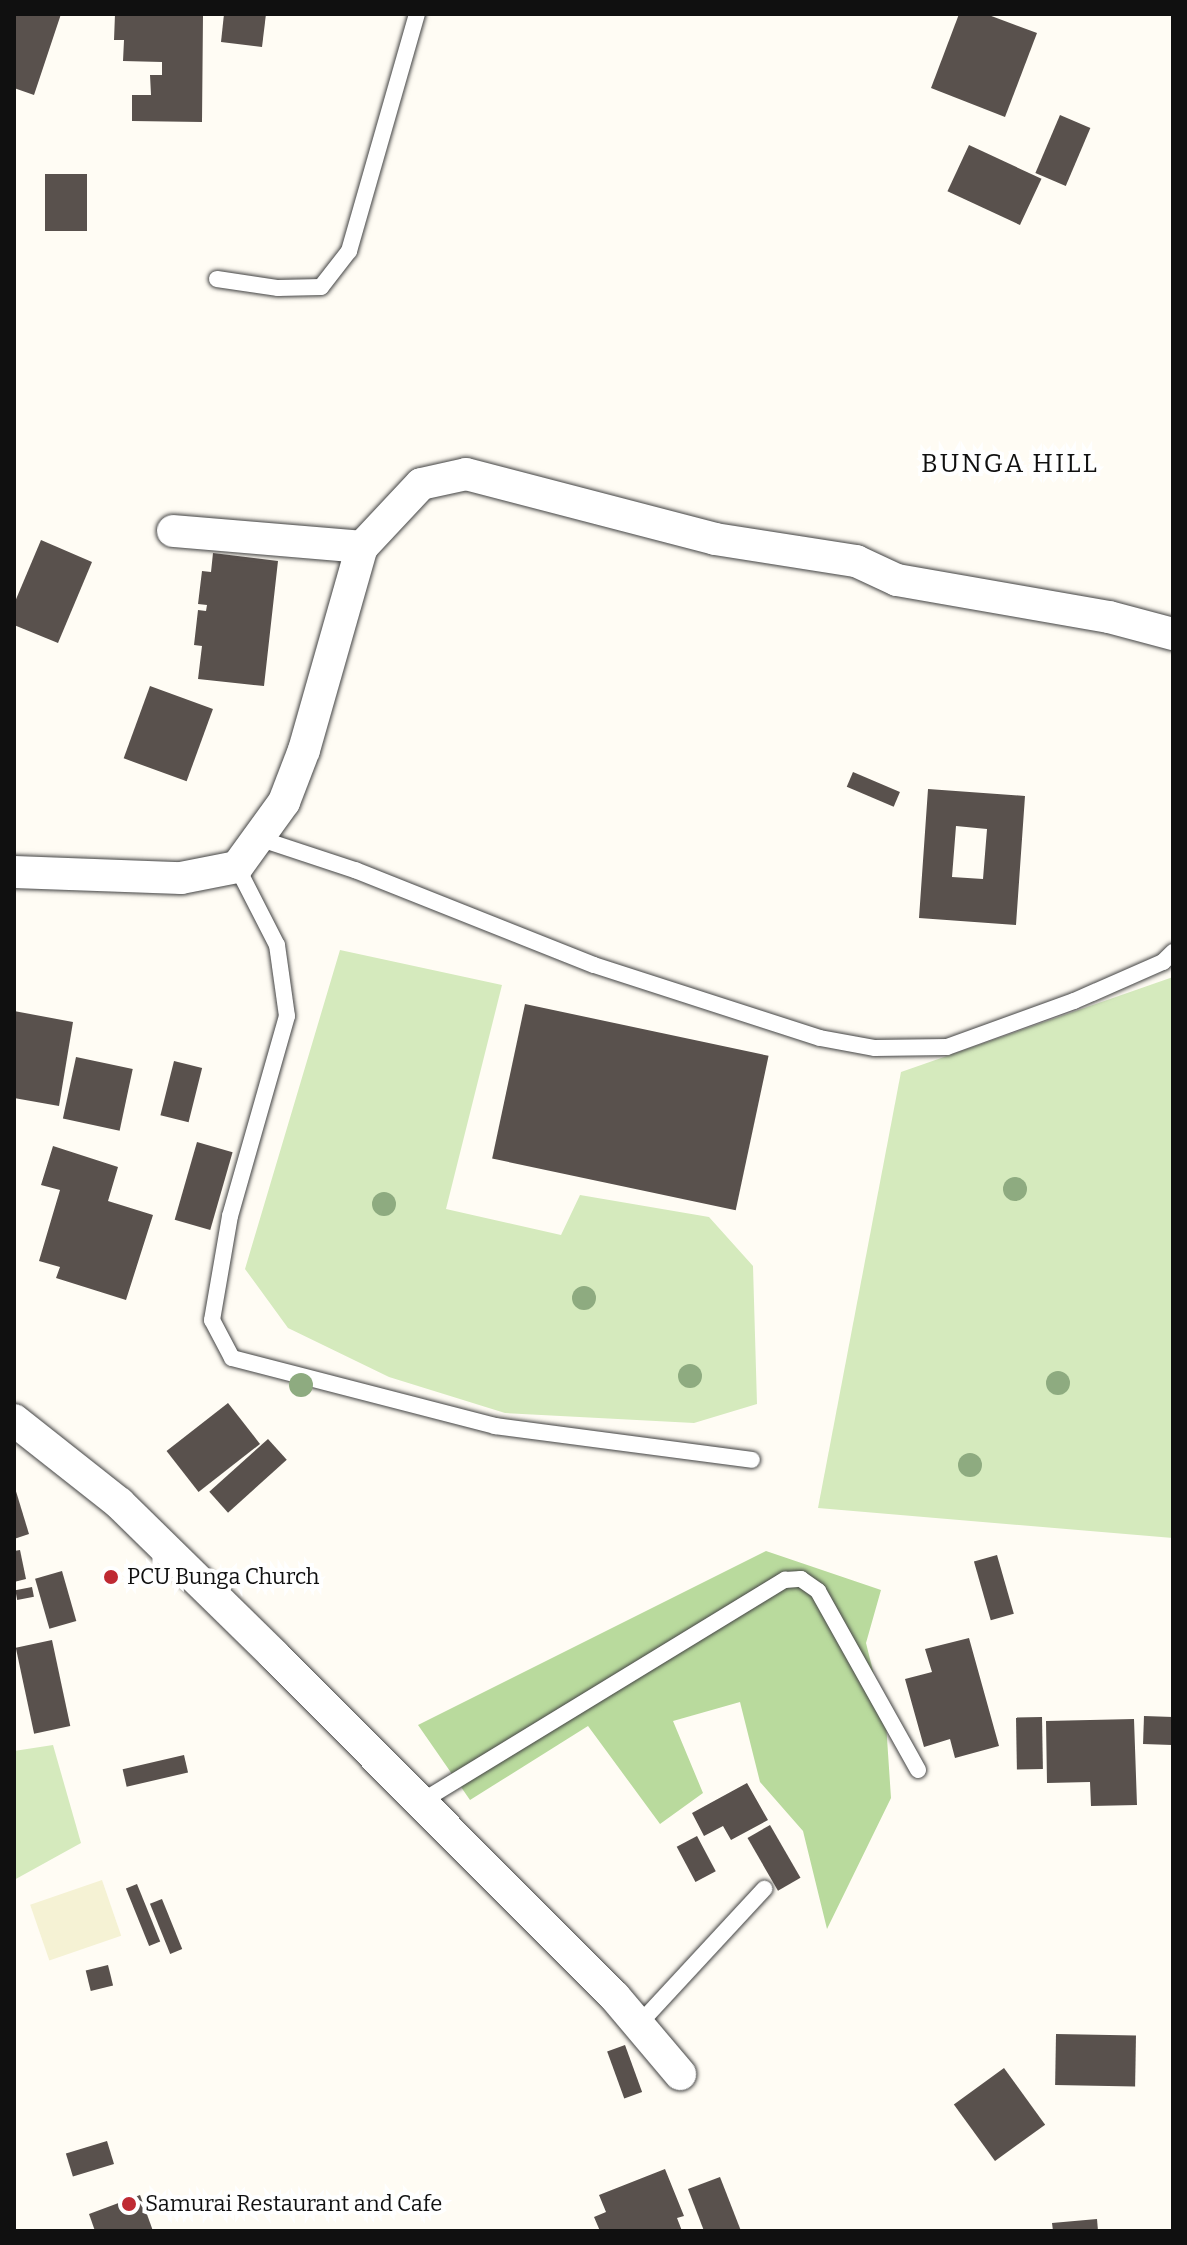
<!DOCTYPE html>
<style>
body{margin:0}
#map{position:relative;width:1187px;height:2245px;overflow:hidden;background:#fffcf4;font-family:Bitter,serif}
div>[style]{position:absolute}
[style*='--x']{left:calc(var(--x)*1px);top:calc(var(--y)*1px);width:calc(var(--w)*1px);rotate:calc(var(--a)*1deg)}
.farmland>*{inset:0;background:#f5f2d4;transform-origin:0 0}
.green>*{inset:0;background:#d5eabd}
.forest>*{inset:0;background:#b9da9d}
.building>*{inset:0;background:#59514d;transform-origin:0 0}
.roads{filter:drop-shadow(0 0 2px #434343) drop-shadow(0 0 2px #434343)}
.service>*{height:16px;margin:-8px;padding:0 8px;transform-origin:8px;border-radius:8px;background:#fff}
.minor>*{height:32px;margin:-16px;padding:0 16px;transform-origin:16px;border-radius:16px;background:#fff}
.trees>*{width:24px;height:24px;margin:-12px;border-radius:50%;background:#8eab80}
.dots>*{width:22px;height:22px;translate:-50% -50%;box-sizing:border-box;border:4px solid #fff;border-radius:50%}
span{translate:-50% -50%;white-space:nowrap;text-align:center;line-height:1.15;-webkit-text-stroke:8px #fff;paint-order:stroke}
.poi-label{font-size:22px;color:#101010}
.left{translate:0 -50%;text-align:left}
.quarter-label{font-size:26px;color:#101010;letter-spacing:2px}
.frame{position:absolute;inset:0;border:16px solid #101010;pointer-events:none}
</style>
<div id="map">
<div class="farmland">
<div style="left:102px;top:1880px;width:59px;height:76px;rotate:71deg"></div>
</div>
<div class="green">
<div style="clip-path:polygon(340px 950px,502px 985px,446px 1209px,561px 1235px,580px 1195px,709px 1217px,753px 1266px,757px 1404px,694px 1423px,505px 1413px,389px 1377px,288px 1328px,245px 1269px)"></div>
<div style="clip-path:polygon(1173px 977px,1173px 1538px,818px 1508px,901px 1072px)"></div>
<div style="clip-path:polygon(53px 1745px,81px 1843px,14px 1880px,14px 1751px)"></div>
</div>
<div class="forest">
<div style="clip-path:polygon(766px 1551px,881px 1590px,866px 1643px,886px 1723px,891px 1798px,827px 1929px,803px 1831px,760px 1782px,740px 1702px,673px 1721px,703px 1793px,660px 1824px,588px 1726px,470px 1800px,418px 1725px)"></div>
</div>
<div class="building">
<div style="clip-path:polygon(14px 14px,61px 14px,34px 95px,14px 88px)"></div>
<div style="clip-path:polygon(115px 14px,203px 15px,202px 122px,132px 121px,132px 95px,151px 95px,150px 75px,162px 75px,162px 62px,123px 61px,124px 40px,114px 40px)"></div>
<div style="clip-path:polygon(224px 14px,266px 14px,262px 47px,221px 42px)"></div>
<div style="clip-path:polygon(959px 14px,986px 14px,1037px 33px,1005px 117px,931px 88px)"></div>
<div style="left:1060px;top:115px;width:33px;height:63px;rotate:23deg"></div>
<div style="left:969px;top:145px;width:80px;height:51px;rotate:25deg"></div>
<div style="left:45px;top:174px;width:42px;height:57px"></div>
<div style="clip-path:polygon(41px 540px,92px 562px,58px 643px,14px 625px,14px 604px)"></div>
<div style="clip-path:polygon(213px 553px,278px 561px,264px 686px,198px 679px,202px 646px,194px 645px,198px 610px,206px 611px,207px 605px,198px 604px,202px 571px,211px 572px)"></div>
<div style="left:150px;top:686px;width:67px;height:77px;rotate:20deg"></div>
<div style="left:853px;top:772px;width:51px;height:16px;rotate:23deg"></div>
<div style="clip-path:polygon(evenodd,928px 789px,1025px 796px,1016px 925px,919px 918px,928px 789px,956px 826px,987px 829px,983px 879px,952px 877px,956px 826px)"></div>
<div style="left:525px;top:1004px;width:249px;height:158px;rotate:12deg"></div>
<div style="clip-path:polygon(14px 1011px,73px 1022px,59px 1106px,14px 1098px)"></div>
<div style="left:76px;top:1057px;width:58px;height:63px;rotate:12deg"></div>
<div style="left:174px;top:1061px;width:29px;height:56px;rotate:14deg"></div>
<div style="left:197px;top:1142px;width:37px;height:81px;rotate:16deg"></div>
<div style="clip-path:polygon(53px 1146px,118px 1167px,108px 1201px,153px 1215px,126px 1300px,56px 1278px,60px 1267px,39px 1261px,60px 1190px,41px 1185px)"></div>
<div style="left:228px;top:1403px;width:52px;height:78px;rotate:52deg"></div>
<div style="left:268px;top:1439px;width:28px;height:79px;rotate:48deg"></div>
<div style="clip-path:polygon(15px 1488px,29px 1534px,14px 1539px,14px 1489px)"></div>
<div style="clip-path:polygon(20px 1550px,26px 1579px,14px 1582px,14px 1551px)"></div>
<div style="left:997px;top:1555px;width:61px;height:24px;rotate:74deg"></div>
<div style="left:62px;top:1571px;width:52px;height:28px;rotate:74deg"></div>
<div style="left:32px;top:1587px;width:10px;height:17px;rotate:79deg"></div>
<div style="clip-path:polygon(969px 1638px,999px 1746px,955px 1758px,950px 1739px,924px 1747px,905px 1679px,932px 1672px,925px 1649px)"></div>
<div style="left:52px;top:1640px;width:88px;height:37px;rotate:78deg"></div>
<div style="left:1144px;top:1716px;width:29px;height:28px;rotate:2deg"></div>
<div style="left:1042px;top:1717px;width:52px;height:26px;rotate:89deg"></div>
<div style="clip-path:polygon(1134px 1719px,1137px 1805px,1091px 1806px,1090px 1782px,1047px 1783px,1046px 1721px)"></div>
<div style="left:184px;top:1755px;width:18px;height:63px;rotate:77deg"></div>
<div style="clip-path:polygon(747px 1783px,768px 1820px,731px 1840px,723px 1826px,704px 1836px,692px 1813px)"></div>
<div style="left:770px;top:1825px;width:61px;height:26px;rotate:60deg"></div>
<div style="left:697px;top:1836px;width:40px;height:23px;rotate:62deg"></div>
<div style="left:137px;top:1884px;width:62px;height:12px;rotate:68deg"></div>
<div style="left:162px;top:1899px;width:54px;height:13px;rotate:68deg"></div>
<div style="left:108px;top:1965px;width:21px;height:23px;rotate:76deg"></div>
<div style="left:1056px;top:2034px;width:80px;height:51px;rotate:1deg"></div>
<div style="left:625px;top:2045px;width:50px;height:19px;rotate:70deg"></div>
<div style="left:1004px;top:2068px;width:70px;height:62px;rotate:54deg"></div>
<div style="left:107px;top:2141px;width:24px;height:43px;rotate:73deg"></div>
<div style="clip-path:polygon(665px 2169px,684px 2216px,677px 2218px,682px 2231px,600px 2231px,594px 2217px,606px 2212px,599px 2195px)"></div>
<div style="clip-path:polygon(720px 2177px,741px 2231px,704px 2231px,688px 2189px)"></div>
<div style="clip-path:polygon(140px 2195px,153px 2231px,95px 2231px,89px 2214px)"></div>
<div style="clip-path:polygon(1097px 2219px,1098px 2231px,1053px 2231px,1052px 2223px)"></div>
</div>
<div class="roads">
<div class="service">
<div style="--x:217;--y:279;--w:62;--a:8.4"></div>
<div style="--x:278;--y:288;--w:43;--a:-1.3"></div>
<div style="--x:321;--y:287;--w:46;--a:-52.1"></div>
<div style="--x:349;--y:251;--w:247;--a:-74"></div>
<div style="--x:261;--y:839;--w:99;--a:18.3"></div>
<div style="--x:355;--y:870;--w:257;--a:21.7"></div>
<div style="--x:594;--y:965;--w:237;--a:17.9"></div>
<div style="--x:820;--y:1038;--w:56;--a:10.3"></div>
<div style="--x:875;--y:1048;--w:72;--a:-0.8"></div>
<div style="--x:947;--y:1047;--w:135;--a:-19.9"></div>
<div style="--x:1074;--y:1001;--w:97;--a:-23.7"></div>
<div style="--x:1163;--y:962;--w:14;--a:-45"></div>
<div style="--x:237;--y:867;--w:88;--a:62.9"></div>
<div style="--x:277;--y:945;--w:72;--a:82"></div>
<div style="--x:287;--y:1016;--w:208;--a:105.9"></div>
<div style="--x:230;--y:1216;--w:106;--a:99.8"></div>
<div style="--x:212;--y:1320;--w:43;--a:62.2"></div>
<div style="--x:232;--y:1358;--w:272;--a:14.5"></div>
<div style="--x:495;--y:1426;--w:259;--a:7.5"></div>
<div style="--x:419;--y:1803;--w:429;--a:-31.4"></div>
<div style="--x:785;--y:1580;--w:16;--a:-4"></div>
<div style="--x:801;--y:1579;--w:21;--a:35"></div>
<div style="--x:818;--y:1591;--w:205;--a:60.8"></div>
<div style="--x:640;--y:2023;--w:183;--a:-47.2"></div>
</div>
<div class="minor">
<div style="--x:173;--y:531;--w:190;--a:4.8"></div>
<div style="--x:14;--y:872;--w:167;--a:2.1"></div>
<div style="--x:181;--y:878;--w:57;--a:-11.1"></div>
<div style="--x:237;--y:867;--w:80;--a:-54.1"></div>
<div style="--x:284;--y:802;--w:56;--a:-69"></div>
<div style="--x:304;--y:750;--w:211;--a:-74.1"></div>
<div style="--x:362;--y:547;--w:86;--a:-46.9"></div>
<div style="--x:421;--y:484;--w:46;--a:-12.5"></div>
<div style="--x:466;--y:474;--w:257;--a:14.6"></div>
<div style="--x:715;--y:539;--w:143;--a:8.9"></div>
<div style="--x:856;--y:561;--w:45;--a:24.9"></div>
<div style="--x:897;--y:580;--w:215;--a:9.9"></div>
<div style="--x:1109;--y:617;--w:66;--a:14.9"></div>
<div style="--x:14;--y:1420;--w:134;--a:38.3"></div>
<div style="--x:119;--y:1503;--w:216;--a:44.4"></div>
<div style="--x:273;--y:1654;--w:484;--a:45.1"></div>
<div style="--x:615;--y:1997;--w:101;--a:49.8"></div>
</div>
</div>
<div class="trees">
<div style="left:1015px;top:1189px"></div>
<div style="left:384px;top:1204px"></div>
<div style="left:584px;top:1298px"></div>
<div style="left:690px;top:1376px"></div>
<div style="left:1058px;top:1383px"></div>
<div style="left:301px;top:1385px"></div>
<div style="left:970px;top:1465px"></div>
</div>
<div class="dots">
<div style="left:111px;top:1577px;background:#bf2a33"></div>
<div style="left:129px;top:2204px;background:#bf2a33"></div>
</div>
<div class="poi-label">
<span class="left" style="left:127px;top:1577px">PCU Bunga Church</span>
<span class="left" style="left:145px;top:2204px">Samurai Restaurant and Cafe</span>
</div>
<div class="quarter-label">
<span style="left:1010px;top:464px">BUNGA HILL</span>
</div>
<div class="frame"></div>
</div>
